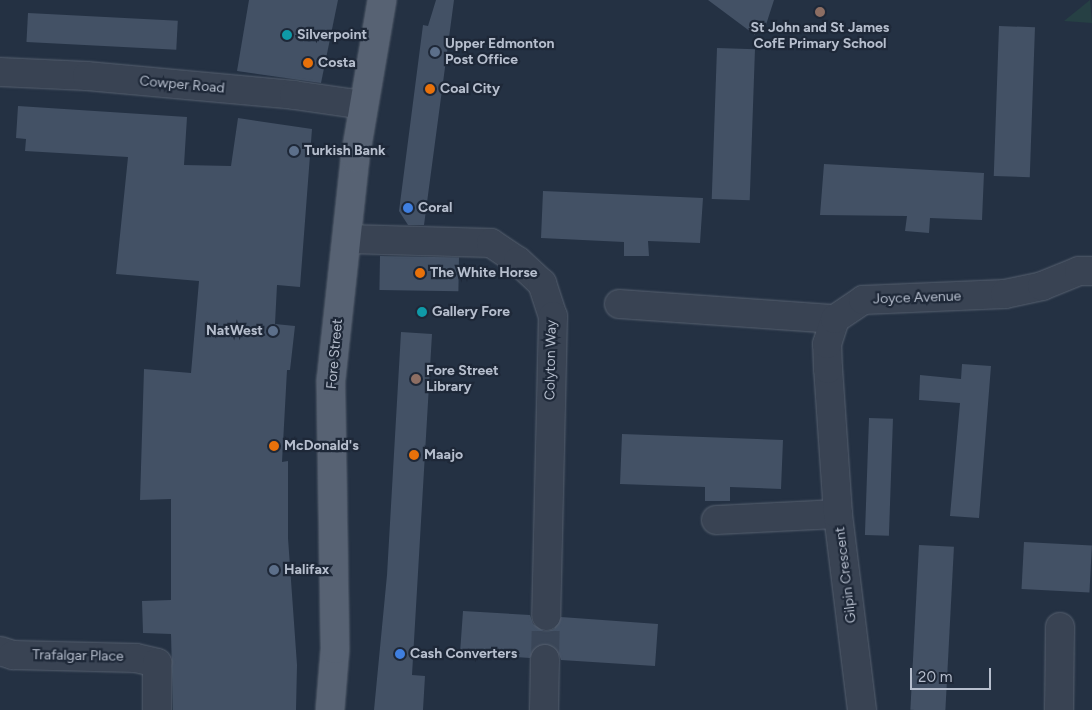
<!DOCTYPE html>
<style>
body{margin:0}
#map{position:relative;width:1092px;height:710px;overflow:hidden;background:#243143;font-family:Figtree,sans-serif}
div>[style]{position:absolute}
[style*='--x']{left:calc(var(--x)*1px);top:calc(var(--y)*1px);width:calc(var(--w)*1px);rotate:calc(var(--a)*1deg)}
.green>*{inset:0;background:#264044}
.building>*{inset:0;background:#435165;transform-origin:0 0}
.minor-tunnel>*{height:28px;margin-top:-14px;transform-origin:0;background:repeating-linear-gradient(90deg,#3a4658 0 28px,transparent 0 42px)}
.roads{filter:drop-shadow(0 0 1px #576170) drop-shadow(0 0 1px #576170)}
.minor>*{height:28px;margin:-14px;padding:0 14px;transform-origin:14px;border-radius:14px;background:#394353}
.major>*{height:28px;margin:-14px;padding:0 14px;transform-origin:14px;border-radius:14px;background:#576273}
.dots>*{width:14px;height:14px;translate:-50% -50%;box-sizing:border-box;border:2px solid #1e2838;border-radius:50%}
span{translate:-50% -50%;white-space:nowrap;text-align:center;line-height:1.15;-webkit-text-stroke:4.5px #1e2838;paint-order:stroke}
.poi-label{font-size:14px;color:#b6becd;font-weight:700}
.left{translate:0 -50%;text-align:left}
.right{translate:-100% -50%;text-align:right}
.street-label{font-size:14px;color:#b6becd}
.scale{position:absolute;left:910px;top:668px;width:81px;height:22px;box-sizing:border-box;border:2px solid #b6becd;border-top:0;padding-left:6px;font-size:15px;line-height:18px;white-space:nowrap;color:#b6becd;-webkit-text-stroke:4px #1e2838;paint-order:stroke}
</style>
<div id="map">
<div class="green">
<div style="clip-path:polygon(1090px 0,1092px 23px,1064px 21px)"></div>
</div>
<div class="building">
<div style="clip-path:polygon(249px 0,338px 0,321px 83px,237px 71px)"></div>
<div style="clip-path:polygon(436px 0,454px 0,424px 225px,408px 225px,399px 211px,423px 25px,428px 26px)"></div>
<div style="clip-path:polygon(708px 0,774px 0,764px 31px,755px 28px,755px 35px)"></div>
<div style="left:28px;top:13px;width:150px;height:29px;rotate:3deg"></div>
<div style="left:999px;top:26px;width:36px;height:150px;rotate:2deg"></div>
<div style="left:717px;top:48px;width:38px;height:151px;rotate:2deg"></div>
<div style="clip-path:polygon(18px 106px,187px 117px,184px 165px,231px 166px,238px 118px,312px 129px,300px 287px,277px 285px,275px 324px,295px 326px,290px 370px,287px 370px,282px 462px,288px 461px,288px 538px,297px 665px,296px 710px,173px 710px,171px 634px,143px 633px,142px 601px,171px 600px,171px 499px,140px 500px,144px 369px,191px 373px,199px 281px,116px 274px,128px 157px,25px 151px,26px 139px,16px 138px)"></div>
<div style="clip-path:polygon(824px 164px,984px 173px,982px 220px,930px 218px,929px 233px,905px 231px,907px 216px,820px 215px)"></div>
<div style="clip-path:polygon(543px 191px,703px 198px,700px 243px,648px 241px,649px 256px,624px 256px,624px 242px,541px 238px)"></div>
<div style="left:380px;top:256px;width:79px;height:34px;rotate:1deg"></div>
<div style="clip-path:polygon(401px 332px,432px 334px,412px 675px,425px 676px,423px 710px,374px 710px,387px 575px)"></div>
<div style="clip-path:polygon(962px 364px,991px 366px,979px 518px,950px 516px,960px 403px,919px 400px,920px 375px,961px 379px)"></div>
<div style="left:869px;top:418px;width:24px;height:117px;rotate:2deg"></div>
<div style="clip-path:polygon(622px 434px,783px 440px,781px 489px,730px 487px,730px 501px,705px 501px,705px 487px,620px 484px)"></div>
<div style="left:1024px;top:542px;width:68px;height:47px;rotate:3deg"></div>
<div style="left:919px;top:545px;width:35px;height:165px;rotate:3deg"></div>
<div style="clip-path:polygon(463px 611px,530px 615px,533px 624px,545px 632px,554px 629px,561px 617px,658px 624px,655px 666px,561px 660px,558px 651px,546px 643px,537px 646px,530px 658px,460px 653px)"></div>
</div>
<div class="minor-tunnel">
<div style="--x:545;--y:659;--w:43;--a:-88.7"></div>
</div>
<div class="roads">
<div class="minor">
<div style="--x:0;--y:72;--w:87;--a:2.6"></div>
<div style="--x:87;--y:76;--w:208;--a:5.2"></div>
<div style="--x:294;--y:95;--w:70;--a:8.2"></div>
<div style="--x:348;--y:239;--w:143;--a:1.6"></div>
<div style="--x:491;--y:243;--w:32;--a:34"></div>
<div style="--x:518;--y:261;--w:33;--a:43"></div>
<div style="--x:542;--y:283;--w:35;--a:72"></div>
<div style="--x:553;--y:316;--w:300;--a:91.3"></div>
<div style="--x:619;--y:304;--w:217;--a:4"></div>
<div style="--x:716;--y:520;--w:122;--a:-2.8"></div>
<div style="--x:0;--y:651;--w:14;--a:17"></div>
<div style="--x:13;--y:655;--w:123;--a:1.4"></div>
<div style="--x:136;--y:658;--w:22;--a:13"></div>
<div style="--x:157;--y:663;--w:47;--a:90"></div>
<div style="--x:544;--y:710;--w:51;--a:-88.9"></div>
<div style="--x:862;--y:710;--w:197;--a:-97"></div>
<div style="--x:838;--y:514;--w:145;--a:-93.9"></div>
<div style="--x:828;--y:369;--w:25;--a:-92"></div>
<div style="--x:827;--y:344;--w:26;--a:-72"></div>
<div style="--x:835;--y:319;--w:34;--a:-34"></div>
<div style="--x:863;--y:300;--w:142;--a:-2.4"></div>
<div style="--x:1005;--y:294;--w:38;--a:-12"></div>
<div style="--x:1042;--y:286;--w:40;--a:-22"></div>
<div style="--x:1079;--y:271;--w:13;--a:0"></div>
<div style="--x:1059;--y:710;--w:83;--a:-89.3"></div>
</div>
<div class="major">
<div style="--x:330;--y:710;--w:61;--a:-85.3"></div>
<div style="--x:335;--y:649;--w:269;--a:-90.9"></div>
<div style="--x:331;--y:380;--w:223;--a:-83.8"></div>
<div style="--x:355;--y:158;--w:160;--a:-80.3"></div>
</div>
</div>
<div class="dots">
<div style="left:820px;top:12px;background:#8d6e63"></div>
<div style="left:287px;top:35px;background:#0f9aa8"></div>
<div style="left:435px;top:52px;background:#5c6f8a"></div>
<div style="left:308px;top:63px;background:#e8710a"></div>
<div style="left:430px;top:89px;background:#e8710a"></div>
<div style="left:294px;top:151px;background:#5c6f8a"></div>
<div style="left:408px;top:208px;background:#3f7fe0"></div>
<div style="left:420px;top:273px;background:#e8710a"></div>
<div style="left:422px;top:312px;background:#0f9aa8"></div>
<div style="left:273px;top:331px;background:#5c6f8a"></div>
<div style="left:416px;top:379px;background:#8d6e63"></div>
<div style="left:274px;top:446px;background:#e8710a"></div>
<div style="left:414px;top:455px;background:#e8710a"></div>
<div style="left:274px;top:570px;background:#5c6f8a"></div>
<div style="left:400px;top:654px;background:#3f7fe0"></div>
</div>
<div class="poi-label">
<span style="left:820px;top:36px">St John and St James<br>CofE Primary School</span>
<span class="left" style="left:297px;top:35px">Silverpoint</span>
<span class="left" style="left:445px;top:52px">Upper Edmonton<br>Post Office</span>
<span class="left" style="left:318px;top:63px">Costa</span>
<span class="left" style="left:440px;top:89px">Coal City</span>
<span class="left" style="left:304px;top:151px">Turkish Bank</span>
<span class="left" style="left:418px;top:208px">Coral</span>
<span class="left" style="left:430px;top:273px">The White Horse</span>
<span class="left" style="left:432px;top:312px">Gallery Fore</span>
<span class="right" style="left:263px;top:331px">NatWest</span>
<span class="left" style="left:426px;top:379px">Fore Street<br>Library</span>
<span class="left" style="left:284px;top:446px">McDonald's</span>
<span class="left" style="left:424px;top:455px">Maajo</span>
<span class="left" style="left:284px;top:570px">Halifax</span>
<span class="left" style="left:410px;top:654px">Cash Converters</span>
</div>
<div class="street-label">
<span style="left:182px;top:85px;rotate:5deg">Cowper Road</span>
<span style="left:917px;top:298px;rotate:-2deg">Joyce Avenue</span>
<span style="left:335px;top:354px;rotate:-85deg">Fore Street</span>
<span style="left:551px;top:360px;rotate:-89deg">Colyton Way</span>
<span style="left:846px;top:575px;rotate:-97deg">Gilpin Crescent</span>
<span style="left:78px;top:656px;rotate:1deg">Trafalgar Place</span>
</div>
<div class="scale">20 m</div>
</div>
